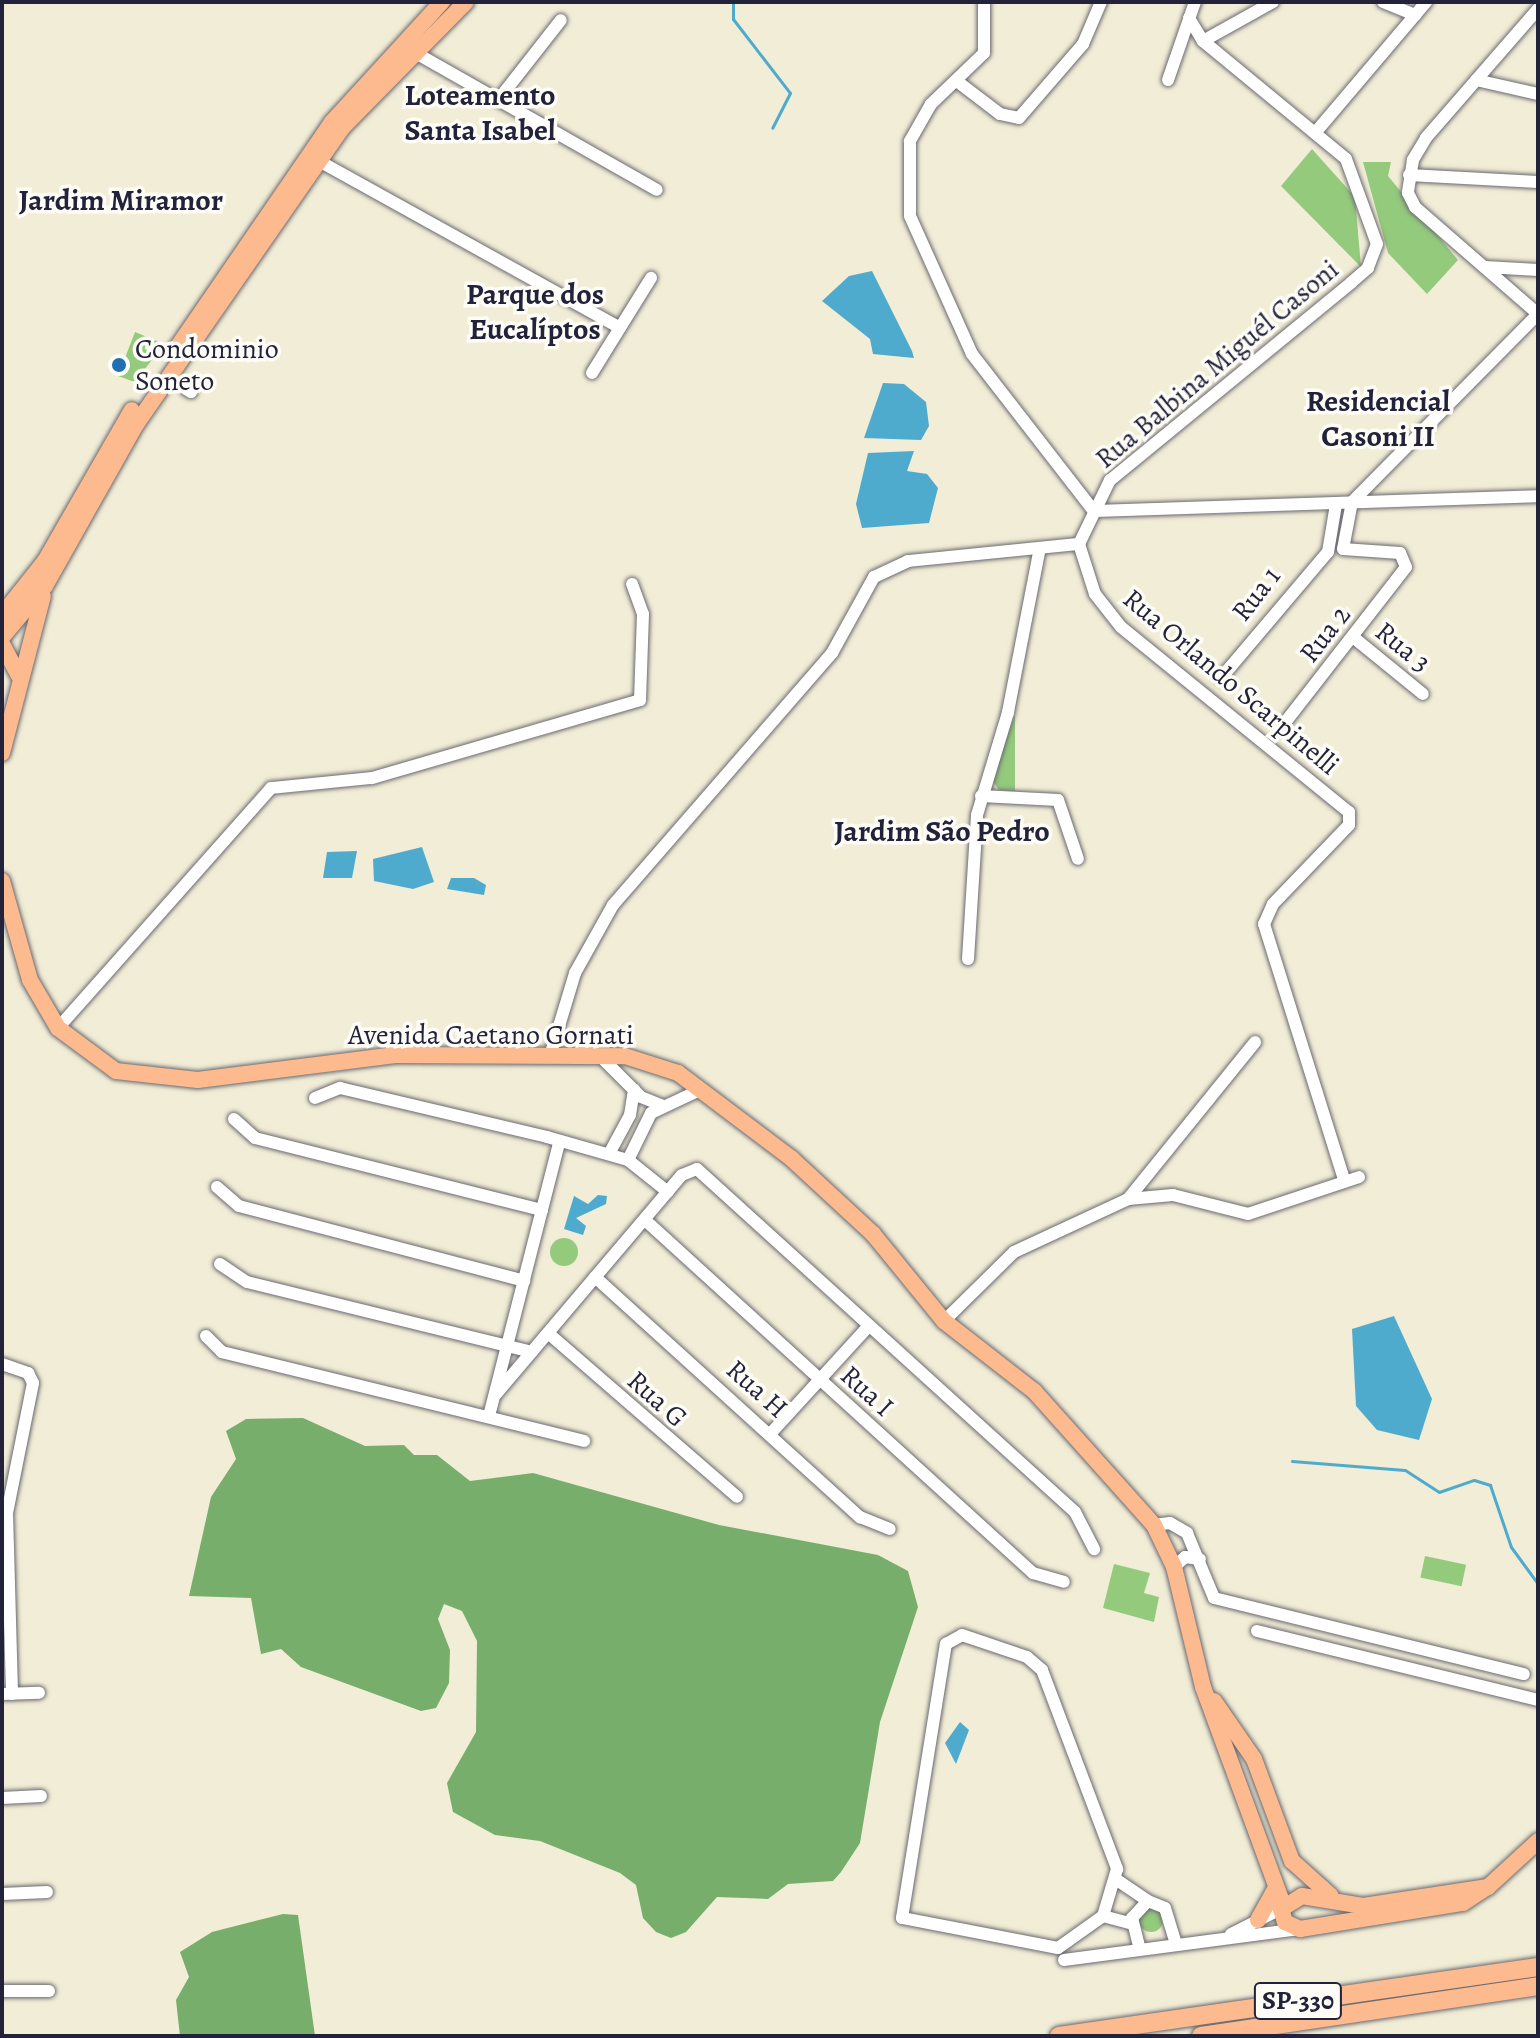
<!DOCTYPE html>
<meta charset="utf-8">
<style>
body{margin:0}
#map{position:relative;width:1540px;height:2038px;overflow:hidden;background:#f1edd6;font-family:Alegreya,serif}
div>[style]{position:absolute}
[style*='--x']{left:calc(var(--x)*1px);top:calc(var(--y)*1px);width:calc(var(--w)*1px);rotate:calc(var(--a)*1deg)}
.green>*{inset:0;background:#94ca7c;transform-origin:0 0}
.round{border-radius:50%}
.forest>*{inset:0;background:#77ae6c}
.water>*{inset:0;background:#4fabcd}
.stream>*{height:3px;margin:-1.5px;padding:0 1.5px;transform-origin:1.5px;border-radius:1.5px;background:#4fabcd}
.roads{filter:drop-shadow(0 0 2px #6a6971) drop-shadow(0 0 2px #6a6971)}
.minor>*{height:12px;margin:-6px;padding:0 6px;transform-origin:6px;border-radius:6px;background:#fff}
.major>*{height:16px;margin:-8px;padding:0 8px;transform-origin:8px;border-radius:8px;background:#fcba8e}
.highway>*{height:18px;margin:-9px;padding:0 9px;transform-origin:9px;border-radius:9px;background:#fcba8e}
.dots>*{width:22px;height:22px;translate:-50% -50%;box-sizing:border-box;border:4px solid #fdfcf7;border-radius:50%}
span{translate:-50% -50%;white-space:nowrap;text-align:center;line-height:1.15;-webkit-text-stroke:7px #fdfcf7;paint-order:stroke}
.shield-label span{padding:2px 6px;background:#fdfcf7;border:2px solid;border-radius:6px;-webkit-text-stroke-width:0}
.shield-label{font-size:26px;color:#22223b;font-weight:700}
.poi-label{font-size:28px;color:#22223b}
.left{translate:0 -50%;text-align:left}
.street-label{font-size:28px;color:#22223b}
.neighbourhood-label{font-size:30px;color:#22223b;font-weight:700}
.frame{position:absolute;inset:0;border:4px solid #22223b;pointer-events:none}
</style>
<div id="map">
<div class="green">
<div style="clip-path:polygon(1312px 149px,1355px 197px,1361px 267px,1281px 186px)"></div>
<div style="clip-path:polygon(1363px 162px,1391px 162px,1388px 176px,1458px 260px,1427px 294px,1388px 253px)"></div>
<div style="clip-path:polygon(135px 332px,164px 344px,135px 382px,118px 376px)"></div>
<div style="clip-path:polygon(1015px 715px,1015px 791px,999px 790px,991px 779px)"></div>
<div class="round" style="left:550px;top:1238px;width:28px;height:28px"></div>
<div style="left:1425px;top:1556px;width:42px;height:22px;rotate:12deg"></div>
<div style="clip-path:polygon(1114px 1564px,1150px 1573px,1144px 1593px,1159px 1597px,1154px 1622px,1103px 1608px)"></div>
<div class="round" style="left:1139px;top:1908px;width:24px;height:24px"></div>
</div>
<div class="forest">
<div style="clip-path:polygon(303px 1418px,365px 1446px,404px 1445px,414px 1455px,437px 1455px,470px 1481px,533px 1473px,719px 1525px,878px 1555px,908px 1571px,918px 1607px,880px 1722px,860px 1843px,841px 1872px,833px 1881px,788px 1884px,768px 1899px,717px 1897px,686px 1932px,671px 1938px,656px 1932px,643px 1918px,636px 1885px,620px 1873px,540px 1841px,495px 1835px,453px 1812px,447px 1783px,476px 1732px,477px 1641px,462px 1611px,444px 1604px,438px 1619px,450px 1650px,449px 1683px,436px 1708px,421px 1711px,301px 1667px,281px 1649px,261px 1654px,251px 1598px,189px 1596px,211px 1497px,236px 1459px,226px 1431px,246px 1419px)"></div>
<div style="clip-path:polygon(283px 1914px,298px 1915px,315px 2036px,180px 2036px,176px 2000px,189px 1977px,180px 1952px,212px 1932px)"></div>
</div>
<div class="water">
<div style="clip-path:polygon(872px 271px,912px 351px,914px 358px,873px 354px,870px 339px,822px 301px,849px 276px)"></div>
<div style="clip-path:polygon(883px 383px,904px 384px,926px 402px,929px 426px,921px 440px,864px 438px)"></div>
<div style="clip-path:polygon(914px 451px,907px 471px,927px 474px,938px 488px,929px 523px,862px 528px,856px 504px,868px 453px)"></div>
<div style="clip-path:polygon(422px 847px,434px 882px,413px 889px,374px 881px,373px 859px)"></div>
<div style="clip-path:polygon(357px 851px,352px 878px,323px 878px,327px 852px)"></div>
<div style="clip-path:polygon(451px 878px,474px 878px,486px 885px,484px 895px,447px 889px)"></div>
<div style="clip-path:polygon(598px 1195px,607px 1196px,606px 1204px,576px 1218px,586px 1226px,583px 1235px,564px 1229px,574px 1196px,588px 1204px)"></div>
<div style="clip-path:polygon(1394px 1316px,1432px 1399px,1419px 1440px,1377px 1430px,1356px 1406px,1352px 1329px)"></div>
<div style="clip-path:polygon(960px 1722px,969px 1730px,956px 1764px,945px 1743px)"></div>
</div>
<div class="stream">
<div style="--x:733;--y:2;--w:17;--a:90"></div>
<div style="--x:733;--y:19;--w:93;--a:52.4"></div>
<div style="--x:790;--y:93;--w:39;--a:117"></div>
<div style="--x:1292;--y:1461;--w:113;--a:4.6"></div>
<div style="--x:1405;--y:1470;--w:40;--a:32.9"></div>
<div style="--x:1439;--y:1492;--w:37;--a:-19"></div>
<div style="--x:1474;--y:1480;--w:17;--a:17"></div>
<div style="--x:1490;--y:1485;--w:65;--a:71.3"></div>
<div style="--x:1511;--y:1547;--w:46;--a:53.9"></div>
</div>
<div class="roads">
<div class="minor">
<div style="--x:984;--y:2;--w:51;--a:90"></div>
<div style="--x:984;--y:53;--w:74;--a:136.1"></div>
<div style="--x:931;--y:104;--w:43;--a:119.6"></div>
<div style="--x:910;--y:141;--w:75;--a:90"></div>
<div style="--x:910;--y:216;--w:151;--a:65.8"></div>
<div style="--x:972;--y:354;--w:199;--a:52.2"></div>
<div style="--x:1383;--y:2;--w:35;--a:22"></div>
<div style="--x:1538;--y:9;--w:171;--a:131"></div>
<div style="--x:1426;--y:138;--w:26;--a:121"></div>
<div style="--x:1413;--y:160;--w:33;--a:99"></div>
<div style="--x:1408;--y:193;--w:16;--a:63"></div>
<div style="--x:1415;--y:207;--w:163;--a:41"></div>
<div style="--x:1189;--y:18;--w:27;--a:59"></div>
<div style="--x:1203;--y:41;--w:185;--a:39.5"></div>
<div style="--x:1346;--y:159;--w:90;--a:70"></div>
<div style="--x:1377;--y:244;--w:26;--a:111"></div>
<div style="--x:1368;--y:268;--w:23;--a:139"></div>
<div style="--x:1351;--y:283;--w:311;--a:140.7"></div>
<div style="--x:1110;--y:480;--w:71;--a:115.8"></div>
<div style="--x:1079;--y:544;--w:52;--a:72.3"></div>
<div style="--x:1095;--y:594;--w:42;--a:51.8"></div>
<div style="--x:1121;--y:627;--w:294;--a:39.1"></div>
<div style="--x:1349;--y:812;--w:13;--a:90"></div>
<div style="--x:1349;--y:825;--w:110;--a:133.9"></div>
<div style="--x:1273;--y:904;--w:22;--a:114"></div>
<div style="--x:1264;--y:924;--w:270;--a:72.6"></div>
<div style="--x:1203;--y:41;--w:80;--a:-29.1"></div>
<div style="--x:414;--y:52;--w:279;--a:29.6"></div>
<div style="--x:1168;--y:80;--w:83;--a:-70.9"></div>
<div style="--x:1476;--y:80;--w:64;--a:12.7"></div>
<div style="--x:958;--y:82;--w:53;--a:37.3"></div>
<div style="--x:1000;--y:114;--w:19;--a:12"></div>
<div style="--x:1019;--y:118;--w:98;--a:-49.1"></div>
<div style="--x:1083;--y:44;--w:46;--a:-66.8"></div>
<div style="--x:499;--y:99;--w:100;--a:-51.9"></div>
<div style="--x:1315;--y:133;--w:172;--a:-49.7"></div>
<div style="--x:319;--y:161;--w:344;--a:29"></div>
<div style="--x:1409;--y:175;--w:129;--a:3.1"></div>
<div style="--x:1485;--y:267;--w:53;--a:3.2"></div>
<div style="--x:592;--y:373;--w:112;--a:-58.2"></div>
<div style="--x:186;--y:389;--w:6;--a:31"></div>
<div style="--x:1094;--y:511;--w:444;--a:-1.9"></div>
<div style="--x:1353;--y:637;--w:90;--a:39.2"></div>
<div style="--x:1221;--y:678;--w:165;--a:-49.7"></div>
<div style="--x:1328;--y:552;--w:49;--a:-80.5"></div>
<div style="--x:1280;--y:729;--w:205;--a:-52.1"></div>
<div style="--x:1406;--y:567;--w:15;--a:-113"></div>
<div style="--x:1400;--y:553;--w:57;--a:-176"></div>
<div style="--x:1343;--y:549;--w:48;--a:-79.2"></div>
<div style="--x:1352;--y:502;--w:264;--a:-45.3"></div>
<div style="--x:981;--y:796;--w:77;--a:3"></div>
<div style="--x:1058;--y:800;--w:62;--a:71.3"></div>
<div style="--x:968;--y:959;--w:144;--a:-86.4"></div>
<div style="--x:977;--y:815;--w:108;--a:-73.2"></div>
<div style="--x:1008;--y:712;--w:163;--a:-79"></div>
<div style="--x:58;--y:1028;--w:321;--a:-48.4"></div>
<div style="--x:271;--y:788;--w:101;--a:-5.7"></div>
<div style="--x:372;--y:778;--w:279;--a:-16.2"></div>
<div style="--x:640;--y:700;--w:86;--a:-88"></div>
<div style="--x:643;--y:614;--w:32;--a:-110"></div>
<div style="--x:599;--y:1055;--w:59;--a:45"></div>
<div style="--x:641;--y:1097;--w:24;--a:22"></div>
<div style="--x:550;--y:1056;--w:87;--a:-73.2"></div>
<div style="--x:575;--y:973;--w:78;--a:-60.8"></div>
<div style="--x:613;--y:905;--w:334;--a:-49"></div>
<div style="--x:832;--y:653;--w:87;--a:-61.1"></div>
<div style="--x:874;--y:577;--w:38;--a:-25"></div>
<div style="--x:908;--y:561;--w:172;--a:-5.7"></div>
<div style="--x:315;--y:1098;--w:27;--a:-22"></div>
<div style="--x:340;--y:1088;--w:213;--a:13.3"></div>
<div style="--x:547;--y:1137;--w:84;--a:15.9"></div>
<div style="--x:628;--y:1160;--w:51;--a:38.7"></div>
<div style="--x:234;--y:1119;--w:28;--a:42"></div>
<div style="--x:255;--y:1138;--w:296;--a:14.1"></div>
<div style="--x:609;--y:1154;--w:44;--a:-61.7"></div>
<div style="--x:630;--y:1115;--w:26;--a:-81"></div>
<div style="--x:628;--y:1160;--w:52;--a:-63.9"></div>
<div style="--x:651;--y:1113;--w:56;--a:-25.2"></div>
<div style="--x:217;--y:1187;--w:29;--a:41"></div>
<div style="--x:239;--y:1206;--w:295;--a:14.7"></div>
<div style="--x:1128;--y:1199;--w:202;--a:-51"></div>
<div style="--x:645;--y:1220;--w:525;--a:42.3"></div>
<div style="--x:1033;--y:1573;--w:32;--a:16"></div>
<div style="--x:220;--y:1264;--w:32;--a:34"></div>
<div style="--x:247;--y:1282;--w:293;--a:13.8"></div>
<div style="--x:595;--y:1277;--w:358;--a:42.2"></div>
<div style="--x:860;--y:1517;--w:32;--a:22"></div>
<div style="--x:944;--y:1321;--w:98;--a:-44.6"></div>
<div style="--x:1014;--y:1252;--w:126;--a:-24.9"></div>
<div style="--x:1128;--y:1199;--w:45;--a:-5.1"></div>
<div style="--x:1173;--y:1195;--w:77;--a:14.2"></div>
<div style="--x:1248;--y:1214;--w:117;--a:-18.4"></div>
<div style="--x:548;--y:1333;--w:250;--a:40.9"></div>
<div style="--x:206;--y:1336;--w:23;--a:45"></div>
<div style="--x:222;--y:1352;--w:373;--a:13.8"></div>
<div style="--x:2;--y:1364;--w:28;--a:19"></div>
<div style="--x:28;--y:1373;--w:11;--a:63"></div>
<div style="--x:33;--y:1383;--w:133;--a:101.3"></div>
<div style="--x:7;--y:1513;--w:181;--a:88.4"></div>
<div style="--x:496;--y:1394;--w:287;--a:-49.7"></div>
<div style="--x:682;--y:1175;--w:16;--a:-22"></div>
<div style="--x:697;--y:1169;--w:510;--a:42.22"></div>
<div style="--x:1075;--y:1512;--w:42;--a:62.8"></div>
<div style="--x:489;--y:1416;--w:281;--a:-75.6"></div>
<div style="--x:771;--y:1433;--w:141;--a:-47.6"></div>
<div style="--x:1154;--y:1525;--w:16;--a:-7"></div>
<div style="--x:1170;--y:1523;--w:20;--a:30"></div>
<div style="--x:1187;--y:1533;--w:70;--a:67.4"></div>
<div style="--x:1214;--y:1598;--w:319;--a:13.8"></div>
<div style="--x:1174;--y:1567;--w:15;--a:-42"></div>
<div style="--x:1185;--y:1557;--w:15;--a:8"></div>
<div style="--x:1257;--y:1631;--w:289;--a:13.8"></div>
<div style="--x:962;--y:1635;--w:69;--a:18.7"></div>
<div style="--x:1027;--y:1657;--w:20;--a:41"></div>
<div style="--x:1042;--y:1670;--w:213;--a:69.3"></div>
<div style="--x:1117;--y:1869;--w:49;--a:106.6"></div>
<div style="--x:1103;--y:1916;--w:55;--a:144.6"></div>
<div style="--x:1058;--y:1948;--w:159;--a:-169.1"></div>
<div style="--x:902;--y:1918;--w:278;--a:-80.9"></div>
<div style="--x:946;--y:1644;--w:18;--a:-29"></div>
<div style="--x:2;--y:1694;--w:37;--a:-2"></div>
<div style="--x:2;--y:1798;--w:39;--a:-3"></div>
<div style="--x:1117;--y:1880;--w:37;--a:34"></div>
<div style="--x:2;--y:1894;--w:45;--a:-2.5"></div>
<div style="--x:1103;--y:1916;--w:30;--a:15"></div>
<div style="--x:1231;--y:1934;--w:56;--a:-26.6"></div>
<div style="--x:1139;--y:1946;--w:29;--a:-104"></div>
<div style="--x:1132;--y:1918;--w:23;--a:-47"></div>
<div style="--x:1148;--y:1901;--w:18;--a:22"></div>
<div style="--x:1165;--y:1908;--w:34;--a:73"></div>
<div style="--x:1064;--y:1960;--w:237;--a:-7.5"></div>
<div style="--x:2;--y:1991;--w:47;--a:0"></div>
</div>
<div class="major">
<div style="--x:174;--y:352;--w:279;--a:-55.5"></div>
<div style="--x:332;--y:122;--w:163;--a:-47.5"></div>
<div style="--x:2;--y:615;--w:69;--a:-51.5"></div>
<div style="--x:45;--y:561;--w:174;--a:-60.1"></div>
<div style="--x:2;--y:637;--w:67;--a:-49.9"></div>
<div style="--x:45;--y:586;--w:187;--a:-60.6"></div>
<div style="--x:137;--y:423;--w:358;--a:-55.2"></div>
<div style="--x:341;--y:129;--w:178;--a:-45.5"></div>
<div style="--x:2;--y:644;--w:36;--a:62"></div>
<div style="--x:2;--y:753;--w:162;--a:-75.4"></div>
<div style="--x:2;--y:881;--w:103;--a:74.2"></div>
<div style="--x:30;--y:980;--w:56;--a:59.7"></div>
<div style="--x:58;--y:1028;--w:72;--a:36.6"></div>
<div style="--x:116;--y:1071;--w:82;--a:6.3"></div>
<div style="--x:198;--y:1080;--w:201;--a:-7.2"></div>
<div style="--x:397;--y:1055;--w:228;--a:0.3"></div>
<div style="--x:625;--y:1056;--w:56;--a:17.8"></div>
<div style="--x:678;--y:1073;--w:143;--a:37"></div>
<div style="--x:792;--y:1159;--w:110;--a:42.8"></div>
<div style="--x:873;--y:1234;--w:112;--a:50.8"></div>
<div style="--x:944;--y:1321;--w:114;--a:37.9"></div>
<div style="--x:1034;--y:1391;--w:180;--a:48.2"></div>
<div style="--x:1154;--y:1525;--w:47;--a:64.5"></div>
<div style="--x:1174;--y:1567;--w:123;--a:76.4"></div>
<div style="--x:1203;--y:1687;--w:232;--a:69.8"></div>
<div style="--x:1214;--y:1701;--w:70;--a:55.4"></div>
<div style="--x:1254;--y:1759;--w:109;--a:69.6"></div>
<div style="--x:1292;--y:1861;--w:52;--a:41.9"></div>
<div style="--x:1488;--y:1887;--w:126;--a:171.4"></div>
<div style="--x:1363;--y:1906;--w:62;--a:-170.7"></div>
<div style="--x:1302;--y:1896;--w:25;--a:148"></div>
<div style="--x:1281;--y:1909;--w:14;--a:73"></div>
<div style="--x:1285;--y:1922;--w:17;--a:25"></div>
<div style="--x:1300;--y:1929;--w:165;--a:-9.1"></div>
<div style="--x:1463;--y:1903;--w:30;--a:-33"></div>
<div style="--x:1488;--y:1887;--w:68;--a:-42.6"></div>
<div style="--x:1258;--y:1920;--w:35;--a:-61"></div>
</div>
<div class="highway">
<div style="--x:1059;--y:2036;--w:484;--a:-8.2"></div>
<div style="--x:1201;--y:2036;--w:341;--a:-8.4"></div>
</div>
</div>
<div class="dots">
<div style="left:119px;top:365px;background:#1f6fb2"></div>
</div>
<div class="shield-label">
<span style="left:1298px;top:2001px">SP-330</span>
</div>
<div class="poi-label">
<span class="left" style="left:135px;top:365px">Condominio<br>Soneto</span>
</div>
<div class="street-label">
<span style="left:1217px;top:364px;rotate:-40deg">Rua Balbina Miguél Casoni</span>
<span style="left:1256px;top:594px;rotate:-52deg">Rua 1</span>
<span style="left:1325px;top:634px;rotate:-52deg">Rua 2</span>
<span style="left:1403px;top:647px;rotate:39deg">Rua 3</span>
<span style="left:1231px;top:682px;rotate:40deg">Rua Orlando Scarpinelli</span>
<span style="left:491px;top:1035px">Avenida Caetano Gornati</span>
<span style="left:757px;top:1389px;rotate:42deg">Rua H</span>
<span style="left:867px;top:1391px;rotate:42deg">Rua I</span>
<span style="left:657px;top:1399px;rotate:42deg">Rua G</span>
</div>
<div class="neighbourhood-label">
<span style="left:480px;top:112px">Loteamento<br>Santa Isabel</span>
<span style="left:121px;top:200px">Jardim Miramor</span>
<span style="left:535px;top:311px">Parque dos<br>Eucalíptos</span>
<span style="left:1378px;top:418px">Residencial<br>Casoni II</span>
<span style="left:942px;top:831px">Jardim São Pedro</span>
</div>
<div class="frame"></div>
</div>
